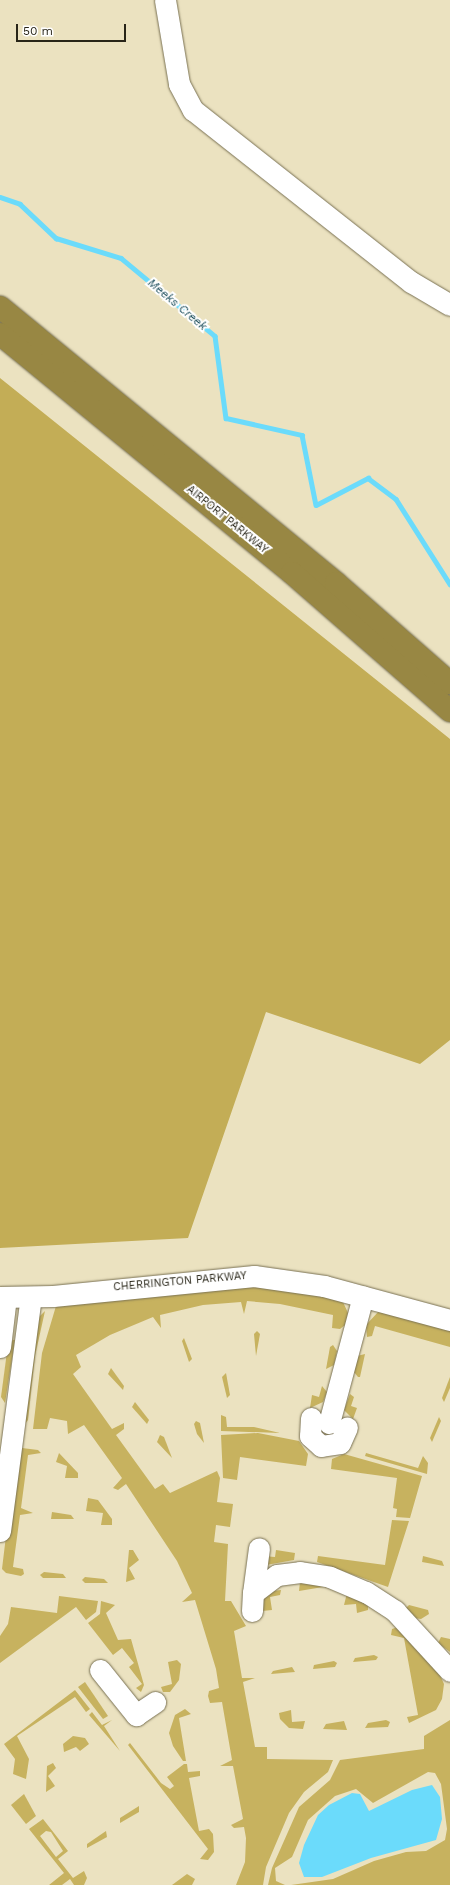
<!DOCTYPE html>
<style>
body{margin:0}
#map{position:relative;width:450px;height:1885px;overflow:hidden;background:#ebe2c0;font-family:"Work Sans",sans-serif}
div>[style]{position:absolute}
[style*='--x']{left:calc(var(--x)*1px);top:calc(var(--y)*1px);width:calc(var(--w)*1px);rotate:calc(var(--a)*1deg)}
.green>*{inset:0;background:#c7b25f}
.forest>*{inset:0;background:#c3ad56}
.water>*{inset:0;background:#6bdbfb}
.stream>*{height:4.5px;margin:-2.25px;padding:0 2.25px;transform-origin:2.25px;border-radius:2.25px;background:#6bdbfb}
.roads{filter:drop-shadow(0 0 1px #797153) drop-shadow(0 0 1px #797153)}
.minor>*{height:21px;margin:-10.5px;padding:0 10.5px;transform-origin:10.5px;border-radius:10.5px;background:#fff}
.highway>*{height:22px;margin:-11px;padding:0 11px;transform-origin:11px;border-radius:11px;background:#988743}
span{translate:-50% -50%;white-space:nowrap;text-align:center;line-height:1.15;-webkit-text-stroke:4px #fff;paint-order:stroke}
.street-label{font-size:11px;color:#282518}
.water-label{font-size:12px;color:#1e4f5c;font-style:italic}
.scale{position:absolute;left:16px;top:24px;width:110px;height:18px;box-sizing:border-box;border:2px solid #282518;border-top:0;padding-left:5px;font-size:12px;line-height:14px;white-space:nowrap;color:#282518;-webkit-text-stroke:3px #fff;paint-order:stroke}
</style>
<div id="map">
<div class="green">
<div style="clip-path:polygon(235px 1284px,294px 1288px,343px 1302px,348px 1313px,345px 1325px,340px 1329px,332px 1328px,333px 1315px,280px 1304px,247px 1301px,244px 1314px,241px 1302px,203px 1305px,160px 1315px,161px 1328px,153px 1317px,110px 1335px,76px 1355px,81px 1367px,73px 1374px,112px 1429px,124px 1423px,124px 1429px,116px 1435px,155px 1489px,163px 1484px,170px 1493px,217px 1471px,220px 1478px,217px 1502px,233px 1504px,230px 1527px,216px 1525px,214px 1542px,228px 1544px,225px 1601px,231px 1601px,246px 1626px,234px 1631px,242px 1678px,255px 1678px,243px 1682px,255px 1747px,267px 1747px,267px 1759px,333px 1760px,328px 1772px,304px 1792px,289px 1813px,266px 1867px,263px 1885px,236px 1885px,245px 1862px,246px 1838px,244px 1827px,234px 1828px,231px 1825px,243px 1819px,233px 1766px,220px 1766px,232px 1760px,222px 1702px,210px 1703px,208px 1696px,209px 1691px,219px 1688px,216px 1669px,195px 1600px,182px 1602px,192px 1593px,177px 1561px,126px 1484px,118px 1490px,113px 1488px,122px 1478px,84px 1425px,68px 1434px,67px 1421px,50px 1418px,47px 1429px,33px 1429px,42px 1353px,56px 1306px)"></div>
<div style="clip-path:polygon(45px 1311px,35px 1356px,28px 1420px,25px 1424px,37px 1319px)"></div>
<div style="clip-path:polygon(379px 1311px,450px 1328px,450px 1347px,375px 1326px,372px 1336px,367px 1337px,366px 1325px)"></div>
<div style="clip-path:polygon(257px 1331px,260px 1334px,256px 1356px,254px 1334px)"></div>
<div style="clip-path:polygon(184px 1338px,192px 1359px,189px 1362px,182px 1341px)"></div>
<div style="clip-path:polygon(13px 1340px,15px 1340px,5px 1403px,1px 1397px,8px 1344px)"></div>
<div style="clip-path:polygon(333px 1345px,337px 1351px,334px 1365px,326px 1369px,330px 1347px)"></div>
<div style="clip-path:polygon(365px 1354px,360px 1377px,358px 1377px,354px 1372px,357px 1356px)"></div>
<div style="clip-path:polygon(111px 1368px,124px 1386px,123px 1390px,108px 1374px)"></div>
<div style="clip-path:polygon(226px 1373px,230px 1395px,227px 1398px,222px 1377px)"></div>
<div style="clip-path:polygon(450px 1377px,450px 1388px,444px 1402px,442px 1398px)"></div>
<div style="clip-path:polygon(322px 1386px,327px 1392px,323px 1402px,310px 1408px,312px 1395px,319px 1397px)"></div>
<div style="clip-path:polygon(350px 1394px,354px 1397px,351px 1406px,357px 1408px,353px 1419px,344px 1410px)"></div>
<div style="clip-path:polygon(135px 1402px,149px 1420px,147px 1424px,132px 1407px)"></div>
<div style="clip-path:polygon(221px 1415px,226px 1417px,227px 1427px,254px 1427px,280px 1433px,221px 1431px)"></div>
<div style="clip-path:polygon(439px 1417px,441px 1421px,432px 1442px,430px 1438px)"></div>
<div style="clip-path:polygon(196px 1421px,200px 1423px,204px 1443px,197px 1434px,194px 1424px)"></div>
<div style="clip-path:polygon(258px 1433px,299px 1441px,308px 1454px,306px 1466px,240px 1457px,237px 1480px,223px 1478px,221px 1435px)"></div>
<div style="clip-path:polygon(160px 1435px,164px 1437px,172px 1458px,157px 1442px)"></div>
<div style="clip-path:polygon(22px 1448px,38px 1450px,41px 1453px,28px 1455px,21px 1508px,33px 1513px,20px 1515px,13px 1567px,23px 1569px,24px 1574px,21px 1576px,6px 1573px,2px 1569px,16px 1453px)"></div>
<div style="clip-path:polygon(59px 1453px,78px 1473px,78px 1478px,65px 1478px,67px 1466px,56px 1462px)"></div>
<div style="clip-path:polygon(366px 1453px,418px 1468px,423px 1456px,428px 1463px,427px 1474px,365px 1456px)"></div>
<div style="clip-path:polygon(344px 1454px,422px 1476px,410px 1518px,396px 1517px,397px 1509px,393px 1508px,397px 1478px,331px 1469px,332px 1459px)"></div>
<div style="clip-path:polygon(88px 1498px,98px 1500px,112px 1519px,112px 1525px,101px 1525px,103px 1513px,86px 1511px)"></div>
<div style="clip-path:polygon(52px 1512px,71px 1515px,74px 1519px,51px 1519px)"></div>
<div style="clip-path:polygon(392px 1520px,409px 1521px,388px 1587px,317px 1562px,318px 1556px,385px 1565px)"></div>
<div style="clip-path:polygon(129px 1550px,133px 1550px,139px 1560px,129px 1568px,135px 1579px,126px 1582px)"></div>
<div style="clip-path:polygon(276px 1550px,295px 1553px,294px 1560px,266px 1565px,263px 1556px,275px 1557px)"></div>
<div style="clip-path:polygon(423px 1556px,442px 1561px,444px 1566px,422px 1562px)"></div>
<div style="clip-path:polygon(44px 1572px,63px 1574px,66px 1578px,43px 1578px,40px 1575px)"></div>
<div style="clip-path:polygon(85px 1577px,104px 1579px,108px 1583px,85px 1583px,82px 1580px)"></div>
<div style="clip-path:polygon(300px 1582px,323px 1586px,323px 1587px,299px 1591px)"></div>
<div style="clip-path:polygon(281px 1590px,280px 1595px,270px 1597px,272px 1610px,262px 1611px,261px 1600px,273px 1591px)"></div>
<div style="clip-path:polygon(347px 1593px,368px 1605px,368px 1610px,357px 1613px,356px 1604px,344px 1605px)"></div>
<div style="clip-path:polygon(59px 1596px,98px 1601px,96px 1612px,86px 1620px,76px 1607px,0 1663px,0 1636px,8px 1624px,11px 1607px,57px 1613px)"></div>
<div style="clip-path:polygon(101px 1601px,115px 1605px,106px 1613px,118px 1640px,131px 1639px,144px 1685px,141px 1692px,136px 1688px,142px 1684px,129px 1667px,134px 1663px,122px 1648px,113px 1655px,88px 1623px,100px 1614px)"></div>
<div style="clip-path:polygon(409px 1605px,428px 1610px,429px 1614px,421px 1619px,414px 1618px,406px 1608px)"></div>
<div style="clip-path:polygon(398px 1627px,438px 1671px,444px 1684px,442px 1699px,436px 1710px,409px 1723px,407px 1717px,418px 1715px,404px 1638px,391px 1635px,392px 1629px)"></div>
<div style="clip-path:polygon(441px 1637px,450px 1639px,450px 1652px,438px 1643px)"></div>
<div style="clip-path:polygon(374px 1655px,378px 1657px,376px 1660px,353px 1662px,355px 1658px)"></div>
<div style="clip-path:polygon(177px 1660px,181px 1664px,179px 1680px,170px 1692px,163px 1692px,161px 1687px,172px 1684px,168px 1662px)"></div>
<div style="clip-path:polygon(334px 1661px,337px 1663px,335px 1667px,313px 1669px,314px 1665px)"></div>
<div style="clip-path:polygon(292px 1667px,295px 1672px,271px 1674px,273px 1671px)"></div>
<div style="clip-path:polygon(85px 1682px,108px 1716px,103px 1719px,78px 1687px)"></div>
<div style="clip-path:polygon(75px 1690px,90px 1709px,86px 1712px,75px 1697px,17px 1736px,29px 1759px,26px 1779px,13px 1774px,15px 1759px,4px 1744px)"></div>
<div style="clip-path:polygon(185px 1709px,191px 1714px,179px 1718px,186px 1761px,183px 1761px,173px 1746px,169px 1733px,175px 1715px)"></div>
<div style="clip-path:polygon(291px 1710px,292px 1722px,305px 1721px,303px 1729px,289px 1728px,280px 1719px,279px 1713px)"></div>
<div style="clip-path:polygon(92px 1712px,102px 1725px,112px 1720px,104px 1726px,120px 1751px,89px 1715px)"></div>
<div style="clip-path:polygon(386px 1720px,390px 1722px,388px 1727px,365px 1728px,368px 1723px)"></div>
<div style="clip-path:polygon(450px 1720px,450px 1885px,291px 1885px,333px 1879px,374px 1861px,406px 1852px,426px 1851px,445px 1840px,447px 1829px,441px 1784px,435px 1773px,428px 1772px,373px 1803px,356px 1789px,335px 1796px,308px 1820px,292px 1857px,275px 1868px,276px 1881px,285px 1885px,268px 1885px,272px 1868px,299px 1807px,330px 1780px,340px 1760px,424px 1749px,424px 1736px)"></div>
<div style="clip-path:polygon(344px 1721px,347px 1730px,323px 1729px,326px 1724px)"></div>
<div style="clip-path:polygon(73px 1736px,85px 1738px,89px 1744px,80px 1751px,76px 1747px,64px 1752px,63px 1744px)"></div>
<div style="clip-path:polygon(130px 1743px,161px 1783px,170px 1789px,174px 1786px,167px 1777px,184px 1764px,187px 1764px,188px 1772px,200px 1771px,200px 1776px,189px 1778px,199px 1831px,209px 1829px,213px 1834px,214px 1852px,208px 1860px,200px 1859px,208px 1849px,128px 1745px)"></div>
<div style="clip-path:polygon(53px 1763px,56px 1768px,48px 1776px,55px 1786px,46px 1792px,47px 1766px)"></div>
<div style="clip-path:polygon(24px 1794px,36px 1816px,26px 1824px,11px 1805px)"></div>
<div style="clip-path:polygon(139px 1806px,139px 1812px,120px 1823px,120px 1818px)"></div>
<div style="clip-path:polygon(evenodd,43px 1819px,68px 1851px,58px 1859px,73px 1878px,84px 1871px,87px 1878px,84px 1885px,74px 1885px,70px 1879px,62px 1885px,49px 1885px,64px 1873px,29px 1829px,43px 1819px,46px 1831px,51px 1832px,63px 1851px,56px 1857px,40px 1836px,46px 1831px)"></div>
<div style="clip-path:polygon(106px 1831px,107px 1837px,87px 1848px,87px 1844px)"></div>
<div style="clip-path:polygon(187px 1874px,195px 1879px,192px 1885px,172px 1885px)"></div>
</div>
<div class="forest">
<div style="clip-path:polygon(0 378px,450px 739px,450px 1040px,420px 1064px,266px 1012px,188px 1238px,0 1248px)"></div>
</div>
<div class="water">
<div style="clip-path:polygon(432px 1785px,440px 1797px,442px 1819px,436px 1840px,371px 1858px,322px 1877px,304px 1877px,299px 1863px,304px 1845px,318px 1815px,329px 1805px,352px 1793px,360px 1794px,369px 1811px,412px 1790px)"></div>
</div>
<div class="stream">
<div style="--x:0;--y:197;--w:21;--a:19"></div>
<div style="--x:20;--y:204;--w:50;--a:43.4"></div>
<div style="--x:56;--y:238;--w:68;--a:17.1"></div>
<div style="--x:121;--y:258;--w:122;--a:39.7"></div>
<div style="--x:215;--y:336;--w:83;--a:82.4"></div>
<div style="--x:226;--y:418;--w:78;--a:12.6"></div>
<div style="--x:302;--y:435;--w:71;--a:78.7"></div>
<div style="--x:316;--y:505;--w:59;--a:-27.4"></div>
<div style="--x:368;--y:478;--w:35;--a:37"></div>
<div style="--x:396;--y:499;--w:101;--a:57.6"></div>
</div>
<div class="roads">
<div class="minor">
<div style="--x:165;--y:0;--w:85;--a:80.5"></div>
<div style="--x:179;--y:84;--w:30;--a:62"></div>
<div style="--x:193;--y:110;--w:278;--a:38.3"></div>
<div style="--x:411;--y:282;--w:45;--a:30.5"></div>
<div style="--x:0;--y:1297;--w:53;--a:-1.1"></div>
<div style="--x:53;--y:1296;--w:202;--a:-5.7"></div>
<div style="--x:254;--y:1276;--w:71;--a:8.1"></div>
<div style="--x:324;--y:1286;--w:131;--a:15.1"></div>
<div style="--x:0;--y:1347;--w:50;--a:-83.2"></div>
<div style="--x:311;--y:1418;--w:18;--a:93"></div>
<div style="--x:310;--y:1436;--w:15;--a:42"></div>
<div style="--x:321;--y:1446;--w:19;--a:-9"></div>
<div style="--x:340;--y:1443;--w:17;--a:-66"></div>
<div style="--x:329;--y:1423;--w:131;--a:-75"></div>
<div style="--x:0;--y:1531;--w:236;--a:-82.5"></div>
<div style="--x:253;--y:1593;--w:45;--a:-82.4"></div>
<div style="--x:252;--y:1611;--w:18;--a:-87"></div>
<div style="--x:253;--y:1593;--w:30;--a:-37"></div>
<div style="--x:277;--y:1575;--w:23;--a:-7"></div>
<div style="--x:300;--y:1572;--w:30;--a:9"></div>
<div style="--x:330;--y:1577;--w:39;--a:23"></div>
<div style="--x:366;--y:1592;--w:35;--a:33"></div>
<div style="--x:395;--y:1611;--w:81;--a:47.5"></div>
<div style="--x:100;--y:1670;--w:58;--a:51.3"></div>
<div style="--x:136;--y:1715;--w:23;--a:-34"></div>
</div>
<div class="highway">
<div style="--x:0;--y:307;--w:435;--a:39.4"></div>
<div style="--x:336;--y:583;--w:152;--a:41.3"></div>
<div style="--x:0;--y:334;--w:377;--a:39.3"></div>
<div style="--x:292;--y:573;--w:210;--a:41.1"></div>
</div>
</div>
<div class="street-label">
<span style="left:227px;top:520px;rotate:39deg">AIRPORT PARKWAY</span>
<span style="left:180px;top:1282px;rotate:-5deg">CHERRINGTON PARKWAY</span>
</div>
<div class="water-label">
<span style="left:177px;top:305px;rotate:40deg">Meeks Creek</span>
</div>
<div class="scale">50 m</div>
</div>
